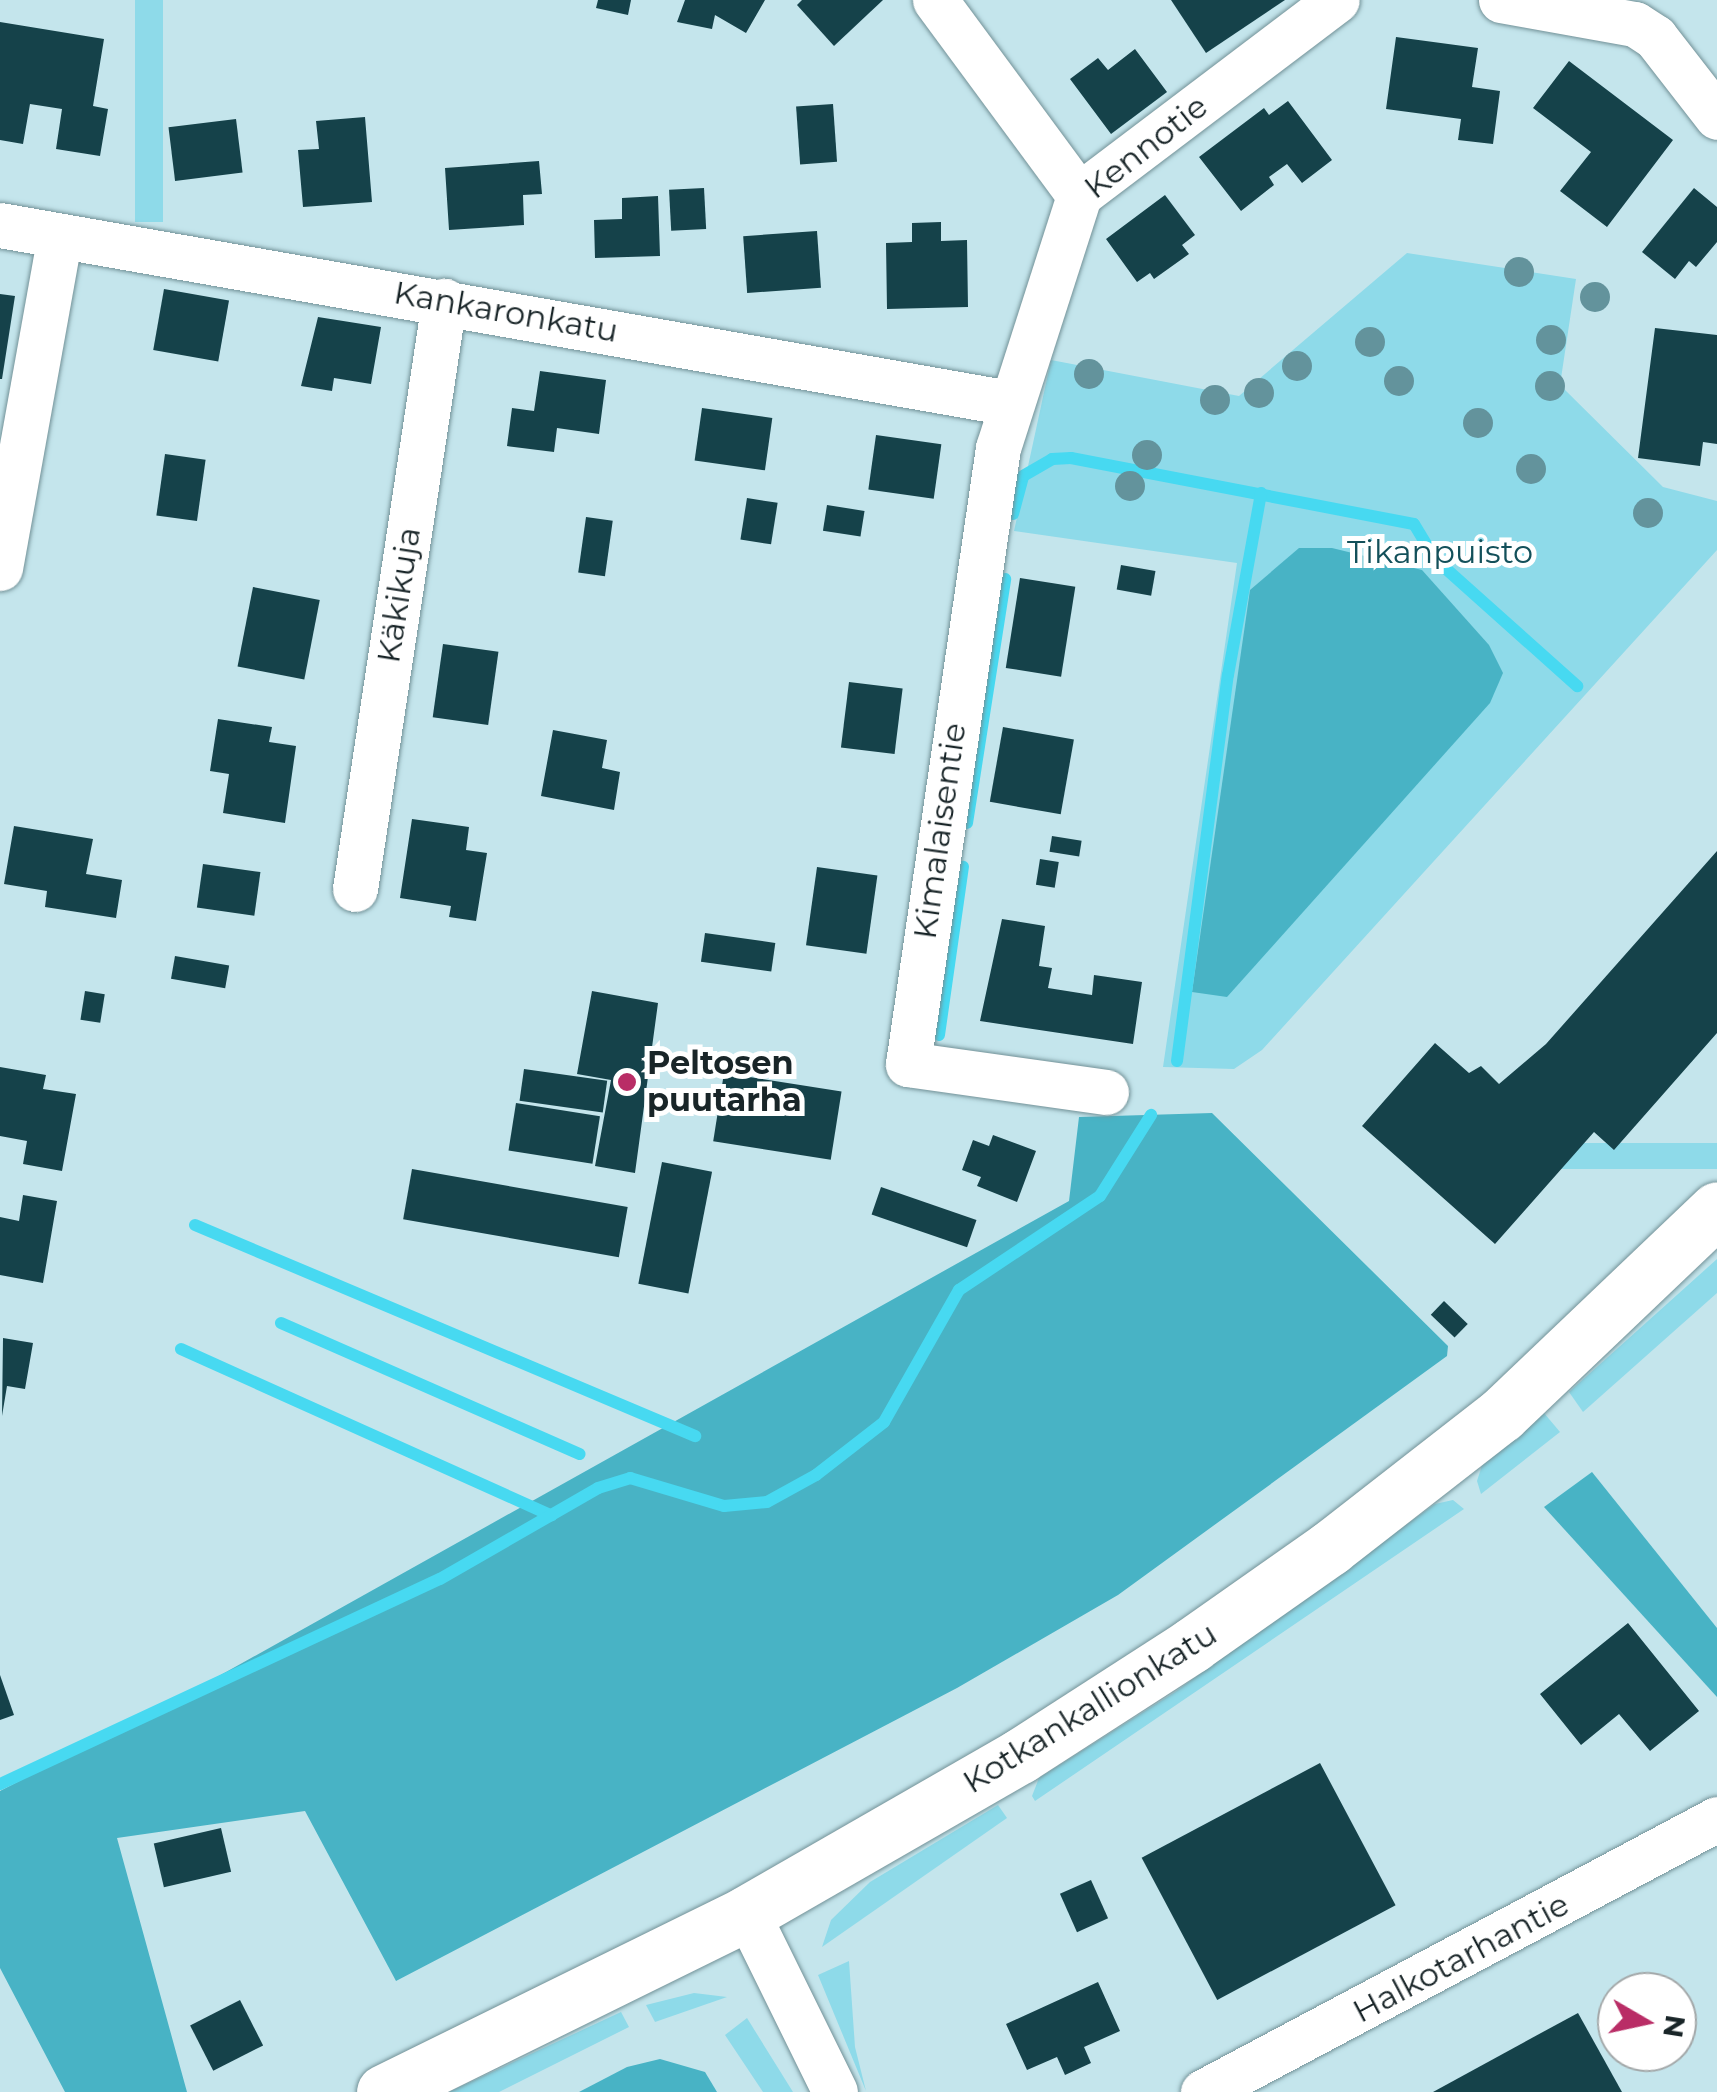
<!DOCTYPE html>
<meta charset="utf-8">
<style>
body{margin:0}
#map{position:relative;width:1717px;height:2092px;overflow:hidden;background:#c4e5ec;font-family:Montserrat,sans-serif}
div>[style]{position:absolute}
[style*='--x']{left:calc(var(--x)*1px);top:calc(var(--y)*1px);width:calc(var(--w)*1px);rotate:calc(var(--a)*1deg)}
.green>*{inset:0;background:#8edae9;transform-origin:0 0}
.forest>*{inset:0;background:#48b3c5}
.stream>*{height:12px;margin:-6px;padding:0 6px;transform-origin:6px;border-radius:6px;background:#47d9f1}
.building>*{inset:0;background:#15424a;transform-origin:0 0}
.roads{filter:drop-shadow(0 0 2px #729197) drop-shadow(0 0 2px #729197)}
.street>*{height:45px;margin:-22.5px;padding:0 22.5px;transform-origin:22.5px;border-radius:22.5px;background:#fff}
.secondary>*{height:55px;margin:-27.5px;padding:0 27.5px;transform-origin:27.5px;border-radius:27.5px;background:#fff}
.trees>*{width:30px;height:30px;margin:-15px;border-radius:50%;background:#63939c}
.dots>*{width:28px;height:28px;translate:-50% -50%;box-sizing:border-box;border:5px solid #fff;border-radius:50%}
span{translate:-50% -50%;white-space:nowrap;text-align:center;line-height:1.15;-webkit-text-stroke:10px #fff;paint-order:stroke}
.street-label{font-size:32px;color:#192528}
.park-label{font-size:32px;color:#13505a}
.poi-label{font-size:32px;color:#192528;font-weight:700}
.left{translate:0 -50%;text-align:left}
.north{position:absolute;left:1597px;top:1972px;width:100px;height:100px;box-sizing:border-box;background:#fff;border:2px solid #a3a8a9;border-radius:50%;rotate:99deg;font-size:28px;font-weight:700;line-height:40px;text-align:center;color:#192528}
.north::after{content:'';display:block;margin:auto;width:35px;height:45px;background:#b92d66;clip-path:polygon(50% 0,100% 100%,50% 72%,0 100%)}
</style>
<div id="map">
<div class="green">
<div style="left:135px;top:0;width:28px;height:222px"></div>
<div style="clip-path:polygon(1407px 253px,1576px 279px,1560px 385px,1663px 487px,1717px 501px,1717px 550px,1262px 1050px,1234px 1069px,1163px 1067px,1237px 563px,1014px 531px,1051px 360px,1239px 396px)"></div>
<div style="left:1717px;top:1143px;width:26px;height:281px;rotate:90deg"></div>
<div style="clip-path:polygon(1717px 1259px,1717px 1293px,1583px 1412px,1569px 1392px)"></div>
<div style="clip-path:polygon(1544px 1413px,1560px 1432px,1481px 1494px,1477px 1481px,1484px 1459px)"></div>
<div style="clip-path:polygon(1453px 1500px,1464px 1509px,1035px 1801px,1032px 1796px,1039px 1778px,1175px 1692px,1435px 1504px)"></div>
<div style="clip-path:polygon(998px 1805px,1007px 1818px,822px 1947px,831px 1920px,870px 1882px)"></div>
<div style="clip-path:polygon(849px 1961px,855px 2047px,866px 2091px,818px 1975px)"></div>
<div style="clip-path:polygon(694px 1993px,727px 1997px,655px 2022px,646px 2005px)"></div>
<div style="clip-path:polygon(621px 2012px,629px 2027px,499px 2092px,449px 2092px)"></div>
<div style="clip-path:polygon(747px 2018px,793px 2092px,763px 2092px,725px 2035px)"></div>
</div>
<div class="forest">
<div style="clip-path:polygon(1299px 548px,1332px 548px,1422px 570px,1489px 645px,1503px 673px,1490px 703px,1227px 997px,1192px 992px,1250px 590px)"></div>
<div style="clip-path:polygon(1212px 1113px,1448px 1346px,1447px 1356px,1118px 1595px,957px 1688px,396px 1981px,305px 1811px,117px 1838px,187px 2092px,65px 2092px,0 1968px,0 1791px,167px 1705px,1069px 1201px,1079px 1117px)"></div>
<div style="clip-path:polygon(1592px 1472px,1717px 1628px,1717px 1697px,1544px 1507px)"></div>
<div style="clip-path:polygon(660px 2059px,705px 2072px,717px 2092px,579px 2092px,627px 2067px)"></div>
</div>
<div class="stream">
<div style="--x:1013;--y:514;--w:39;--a:-75"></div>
<div style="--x:1023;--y:476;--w:34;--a:-30"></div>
<div style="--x:1052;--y:459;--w:19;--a:-3"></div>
<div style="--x:1071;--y:458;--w:349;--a:10.9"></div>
<div style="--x:1414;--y:524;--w:41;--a:59"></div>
<div style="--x:1435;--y:559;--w:191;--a:41.8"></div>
<div style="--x:967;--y:823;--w:247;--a:-81.1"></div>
<div style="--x:939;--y:1035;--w:170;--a:-81.9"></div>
<div style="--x:1177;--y:1061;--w:389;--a:-82.5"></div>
<div style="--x:1228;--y:675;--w:185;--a:-79.7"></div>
<div style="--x:195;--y:1225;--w:543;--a:22.88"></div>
<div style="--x:281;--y:1323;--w:326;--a:23.7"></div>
<div style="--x:181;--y:1349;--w:406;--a:24.2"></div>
<div style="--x:0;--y:1784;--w:485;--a:-25"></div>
<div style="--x:440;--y:1579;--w:182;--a:-29.9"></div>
<div style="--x:598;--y:1488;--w:34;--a:-17"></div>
<div style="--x:630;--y:1478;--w:98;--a:16.6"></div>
<div style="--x:724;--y:1506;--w:43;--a:-5.3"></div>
<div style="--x:767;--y:1502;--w:56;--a:-28.9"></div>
<div style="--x:816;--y:1475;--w:86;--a:-37.9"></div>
<div style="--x:884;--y:1422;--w:152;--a:-60.4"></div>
<div style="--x:959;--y:1290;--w:169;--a:-33.7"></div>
<div style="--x:1100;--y:1196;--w:96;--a:-57.8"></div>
</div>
<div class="building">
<div style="clip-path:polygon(598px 0,631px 0,628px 15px,596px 8px)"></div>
<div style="clip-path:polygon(685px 0,765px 0,746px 33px,715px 15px,712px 29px,677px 22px)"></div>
<div style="clip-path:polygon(802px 0,883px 0,834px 46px,797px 5px)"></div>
<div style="clip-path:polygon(1171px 0,1285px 0,1206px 53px)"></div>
<div style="clip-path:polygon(0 22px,104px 39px,93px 106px,108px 109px,100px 156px,56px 149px,62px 109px,30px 104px,23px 144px,0 140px)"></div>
<div style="clip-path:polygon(1396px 37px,1478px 48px,1472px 87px,1500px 91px,1493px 144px,1458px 140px,1461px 119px,1386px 109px)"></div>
<div style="clip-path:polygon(1135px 49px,1167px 92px,1111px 134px,1070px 79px,1098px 58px,1108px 70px)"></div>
<div style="clip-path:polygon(1569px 61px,1673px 140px,1607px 227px,1560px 191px,1591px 152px,1533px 108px)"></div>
<div style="clip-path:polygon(1288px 101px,1332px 160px,1302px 183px,1287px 164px,1269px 177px,1274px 185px,1241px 211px,1199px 157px,1264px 108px,1269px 115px)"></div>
<div style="left:833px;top:104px;width:58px;height:37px;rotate:86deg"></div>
<div style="clip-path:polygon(365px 117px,372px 202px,303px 207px,298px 150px,319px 149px,316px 121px)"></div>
<div style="left:236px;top:119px;width:54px;height:68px;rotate:83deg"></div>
<div style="clip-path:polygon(539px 161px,542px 194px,523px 195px,524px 225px,449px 230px,445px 168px)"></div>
<div style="left:704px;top:188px;width:41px;height:35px;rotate:87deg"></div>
<div style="clip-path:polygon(1694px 188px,1717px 207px,1717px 242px,1696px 267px,1689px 261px,1675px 279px,1642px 252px)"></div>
<div style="clip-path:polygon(1165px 195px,1195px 235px,1182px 245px,1189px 254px,1154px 279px,1150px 273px,1137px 282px,1106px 239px)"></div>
<div style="clip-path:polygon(658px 196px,660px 256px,595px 258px,594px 220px,622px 219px,622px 198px)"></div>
<div style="clip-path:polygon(941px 222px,941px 241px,967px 240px,968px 307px,887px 309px,886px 243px,912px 242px,912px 223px)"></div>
<div style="left:817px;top:231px;width:57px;height:74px;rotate:86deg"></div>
<div style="left:164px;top:289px;width:66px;height:62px;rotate:10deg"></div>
<div style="clip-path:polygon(0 294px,15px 296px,2px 379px,0 379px)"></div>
<div style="clip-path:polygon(318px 317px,381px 327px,371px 384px,334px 378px,332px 391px,301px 386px)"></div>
<div style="clip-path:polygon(1655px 328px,1717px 335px,1717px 444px,1703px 442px,1700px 466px,1638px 458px)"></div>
<div style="clip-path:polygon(540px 371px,606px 380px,599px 434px,557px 428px,554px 452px,507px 446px,512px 408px,534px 411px)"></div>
<div style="left:702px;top:408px;width:71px;height:53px;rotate:8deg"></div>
<div style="left:876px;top:435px;width:66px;height:55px;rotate:8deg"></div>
<div style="left:165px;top:454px;width:41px;height:62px;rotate:8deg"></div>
<div style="left:747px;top:498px;width:31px;height:42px;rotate:9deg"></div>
<div style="left:827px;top:505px;width:38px;height:26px;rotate:9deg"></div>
<div style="left:586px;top:517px;width:27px;height:56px;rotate:8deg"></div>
<div style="left:1121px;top:565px;width:35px;height:25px;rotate:10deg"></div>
<div style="left:1020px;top:578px;width:56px;height:91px;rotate:9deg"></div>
<div style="left:253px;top:587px;width:68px;height:81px;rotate:11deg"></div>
<div style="left:443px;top:644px;width:56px;height:74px;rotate:8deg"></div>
<div style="left:849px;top:682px;width:54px;height:66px;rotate:7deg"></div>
<div style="clip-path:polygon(218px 719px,272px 727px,269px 742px,296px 746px,285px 823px,223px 813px,229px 774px,210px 771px)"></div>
<div style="left:1003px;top:727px;width:72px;height:76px;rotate:10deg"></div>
<div style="clip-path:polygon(553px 730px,607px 740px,602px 768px,620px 772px,614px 810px,541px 796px)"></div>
<div style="clip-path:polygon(412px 819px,469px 827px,466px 850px,487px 853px,476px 921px,449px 917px,451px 906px,400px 898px)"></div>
<div style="clip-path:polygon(14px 826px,93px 839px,86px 874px,122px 880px,116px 918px,45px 907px,47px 891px,4px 884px)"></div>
<div style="left:1052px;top:836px;width:30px;height:16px;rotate:9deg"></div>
<div style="clip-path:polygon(1717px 851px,1717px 1033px,1614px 1150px,1594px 1132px,1495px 1244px,1362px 1126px,1435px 1043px,1469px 1073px,1481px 1066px,1499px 1084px,1546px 1044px)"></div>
<div style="left:1040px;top:859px;width:19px;height:26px;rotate:9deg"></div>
<div style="left:203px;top:864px;width:58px;height:44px;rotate:8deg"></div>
<div style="left:817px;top:867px;width:61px;height:79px;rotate:8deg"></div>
<div style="clip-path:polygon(1002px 919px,1045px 926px,1039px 966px,1052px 968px,1048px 988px,1092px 995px,1094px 975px,1142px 982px,1133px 1044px,980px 1021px)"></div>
<div style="left:705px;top:933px;width:71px;height:29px;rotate:8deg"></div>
<div style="left:175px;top:956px;width:55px;height:23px;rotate:10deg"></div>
<div style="left:85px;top:991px;width:20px;height:29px;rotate:9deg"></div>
<div style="clip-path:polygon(592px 991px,658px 1003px,635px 1173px,595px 1166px,611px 1080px,577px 1074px)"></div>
<div style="clip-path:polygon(0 1067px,46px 1075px,43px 1089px,76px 1094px,62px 1171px,23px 1164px,27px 1141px,0 1136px)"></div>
<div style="left:524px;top:1069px;width:84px;height:32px;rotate:8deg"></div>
<div style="left:724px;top:1073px;width:119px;height:69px;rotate:9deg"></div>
<div style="left:516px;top:1103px;width:85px;height:48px;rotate:9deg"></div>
<div style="clip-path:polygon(993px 1135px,1036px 1151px,1017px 1202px,977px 1186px,981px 1177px,962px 1170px,973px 1140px,989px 1146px)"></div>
<div style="left:662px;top:1162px;width:51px;height:124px;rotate:11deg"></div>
<div style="left:412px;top:1169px;width:219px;height:51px;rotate:10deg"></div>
<div style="left:881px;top:1187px;width:101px;height:29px;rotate:19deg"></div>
<div style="clip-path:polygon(23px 1195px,57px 1201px,43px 1283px,0 1275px,0 1217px,19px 1221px)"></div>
<div style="left:1444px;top:1301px;width:33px;height:19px;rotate:44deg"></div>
<div style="clip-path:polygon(3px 1338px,33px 1343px,25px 1389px,7px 1386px,2px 1416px)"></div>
<div style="clip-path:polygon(1628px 1623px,1699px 1711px,1650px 1751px,1619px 1714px,1581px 1745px,1540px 1694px)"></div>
<div style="clip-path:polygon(0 1675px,14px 1715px,0 1720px)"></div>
<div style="left:1320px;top:1763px;width:161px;height:202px;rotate:62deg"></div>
<div style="left:221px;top:1828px;width:45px;height:69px;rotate:77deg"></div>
<div style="left:1091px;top:1880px;width:42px;height:34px;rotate:66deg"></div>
<div style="clip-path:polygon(1098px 1982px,1120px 2031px,1084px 2047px,1091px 2063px,1065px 2075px,1057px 2057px,1027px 2070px,1006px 2024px)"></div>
<div style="left:240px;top:2000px;width:51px;height:56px;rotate:63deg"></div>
<div style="clip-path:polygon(1578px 2013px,1622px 2092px,1433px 2092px,1541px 2033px)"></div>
</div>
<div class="roads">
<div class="street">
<div style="--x:935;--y:0;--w:242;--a:53.6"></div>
<div style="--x:1501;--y:0;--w:136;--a:10.2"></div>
<div style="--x:1635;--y:24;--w:24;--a:33"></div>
<div style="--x:1655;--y:37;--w:101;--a:52.2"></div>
<div style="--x:0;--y:225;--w:1026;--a:10"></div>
<div style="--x:0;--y:568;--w:337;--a:-79.8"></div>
<div style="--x:355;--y:889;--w:595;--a:-81.39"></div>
<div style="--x:1106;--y:1092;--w:200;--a:-172"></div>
<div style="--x:908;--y:1064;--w:623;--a:-81.69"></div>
<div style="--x:998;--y:448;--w:266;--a:-72.2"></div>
<div style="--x:1079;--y:195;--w:323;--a:-37.1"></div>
<div style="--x:747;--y:1913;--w:199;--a:63.8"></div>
<div style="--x:1203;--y:2092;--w:582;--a:-27.97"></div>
</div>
<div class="secondary">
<div style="--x:384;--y:2092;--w:405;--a:-26.2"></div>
<div style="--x:747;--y:1913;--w:315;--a:-29.9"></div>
<div style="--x:1020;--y:1756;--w:205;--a:-32.8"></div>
<div style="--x:1192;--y:1645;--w:169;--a:-35.1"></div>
<div style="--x:1330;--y:1548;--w:217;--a:-37.9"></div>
<div style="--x:1501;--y:1415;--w:298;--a:-43.6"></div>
</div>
</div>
<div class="trees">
<div style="left:1519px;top:272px"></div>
<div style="left:1595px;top:297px"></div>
<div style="left:1551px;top:340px"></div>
<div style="left:1370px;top:342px"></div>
<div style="left:1297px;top:366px"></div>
<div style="left:1089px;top:374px"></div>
<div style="left:1399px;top:381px"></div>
<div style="left:1550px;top:386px"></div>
<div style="left:1259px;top:393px"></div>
<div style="left:1215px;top:400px"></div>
<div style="left:1478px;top:423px"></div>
<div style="left:1147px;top:455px"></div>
<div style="left:1531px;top:469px"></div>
<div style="left:1130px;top:486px"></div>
<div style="left:1648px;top:513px"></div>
</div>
<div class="dots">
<div style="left:627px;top:1082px;background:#b92d66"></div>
</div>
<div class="street-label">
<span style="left:1146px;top:147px;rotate:-38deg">Kennotie</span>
<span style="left:506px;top:312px;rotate:10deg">Kankaronkatu</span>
<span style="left:399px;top:595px;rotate:-81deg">Käkikuja</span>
<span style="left:940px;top:831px;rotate:-82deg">Kimalaisentie</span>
<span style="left:1090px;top:1708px;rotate:-32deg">Kotkankallionkatu</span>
<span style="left:1461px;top:1958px;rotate:-28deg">Halkotarhantie</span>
</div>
<div class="park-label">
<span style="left:1440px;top:552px">Tikanpuisto</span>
</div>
<div class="poi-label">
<span class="left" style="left:647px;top:1082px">Peltosen<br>puutarha</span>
</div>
<div class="north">N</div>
</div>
